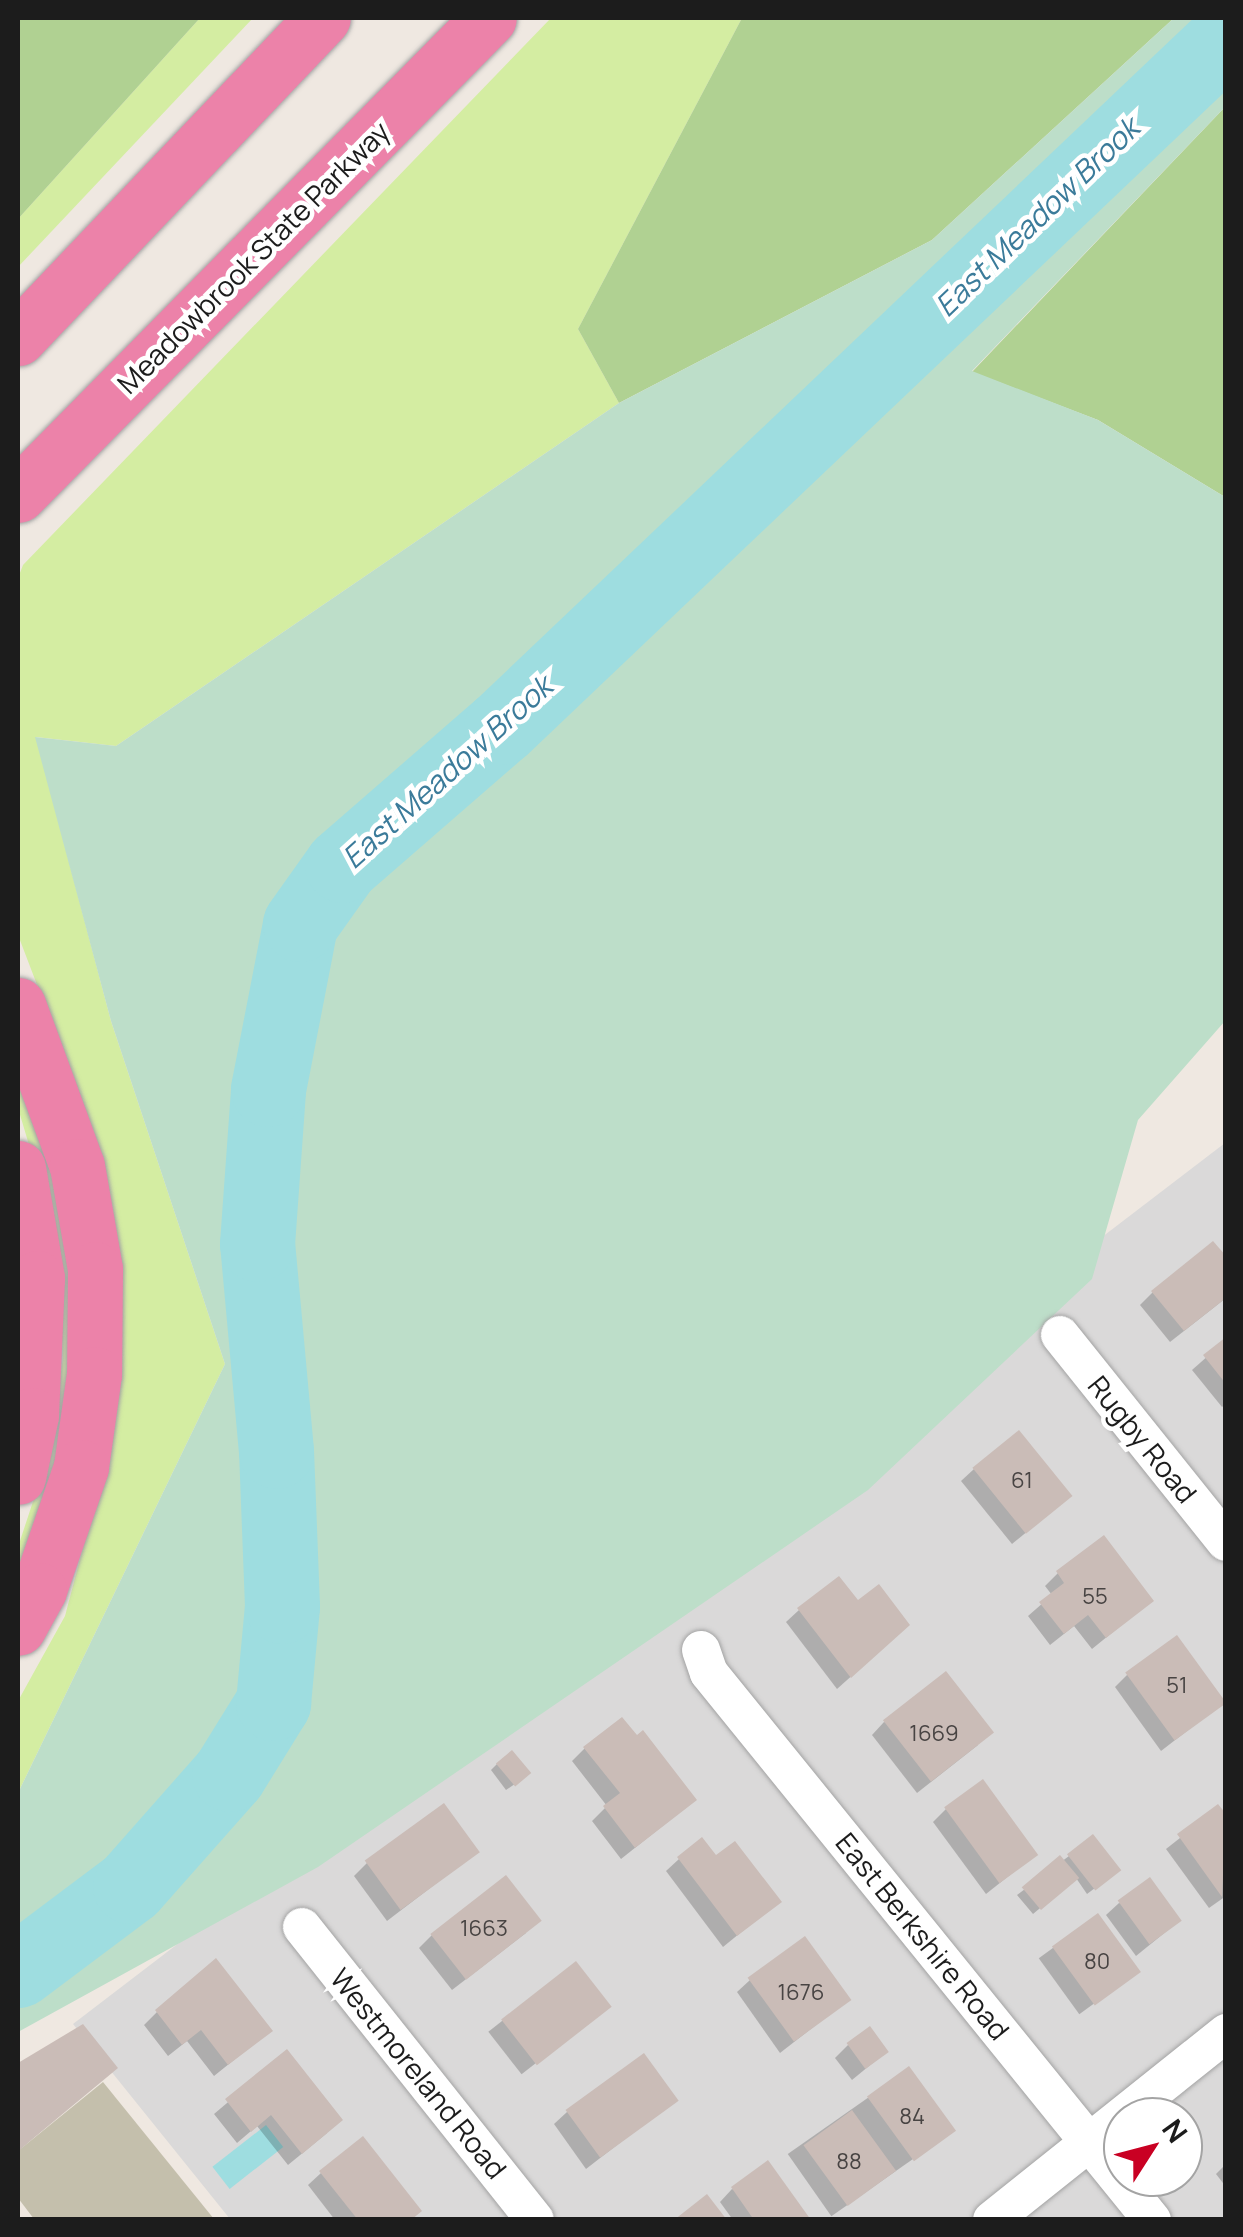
<!DOCTYPE html>
<style>
body{margin:0}
#map{position:relative;width:1243px;height:2237px;overflow:hidden;background:#efe8e1;font-family:Manrope,sans-serif}
div>[style]{position:absolute}
[style*='--x']{left:calc(var(--x)*1px);top:calc(var(--y)*1px);width:calc(var(--w)*1px);rotate:calc(var(--a)*1deg)}
.residential>*{inset:0;background:#dad9d9}
.construction>*{inset:0;background:#c4bfac}
.grass>*{inset:0;background:#d4eda2}
.forest>*{inset:0;background:#b0d192}
.wetland>*{inset:0;background:#bddec9}
.water>*{inset:0;background:#9edde0;transform-origin:0 0}
.shadow>*{inset:0;background:#0003;transform-origin:0 0}
.river>*{height:75px;margin:-37.5px;padding:0 37.5px;transform-origin:37.5px;border-radius:37.5px;background:#9edde0}
.building>*{inset:0;background:#cabcb7;transform-origin:0 0}
.roads{filter:drop-shadow(0 0 2px #a3a3a3) drop-shadow(0 0 2px #a3a3a3)}
.minor>*{height:38px;margin:-19px;padding:0 19px;transform-origin:19px;border-radius:19px;background:#fff}
.motorway>*{height:55px;margin:-27.5px;padding:0 27.5px;transform-origin:27.5px;border-radius:27.5px;background:#ec82a9}
span{translate:-50% -50%;white-space:nowrap;text-align:center;line-height:1.15;-webkit-text-stroke:9px #fff;paint-order:stroke}
.number-label{font-size:22px;color:#484443}
.number-label span{-webkit-text-stroke-width:0}
.street-label{font-size:28px;color:#1c1c1c}
.water-label{font-size:30px;color:#3b7b9a;font-style:italic}
.frame{position:absolute;inset:0;border:20px solid #1c1c1c;pointer-events:none}
.north{position:absolute;left:1103px;top:2097px;width:100px;height:100px;box-sizing:border-box;background:#fff;border:2px solid #a4a4a4;border-radius:50%;rotate:54deg;font-size:28px;font-weight:700;line-height:40px;text-align:center;color:#1c1c1c}
.north::after{content:'';display:block;margin:auto;width:35px;height:45px;background:#c90023;clip-path:polygon(50% 0,100% 100%,50% 72%,0 100%)}
</style>
<div id="map">
<div class="residential">
<div style="clip-path:polygon(evenodd,1225px 1143px,1225px 2219px,230px 2219px,73px 2024px,1225px 1143px,1123px 2117px,1183px 2117px,1183px 2177px,1123px 2177px,1123px 2117px)"></div>
</div>
<div class="construction">
<div style="clip-path:polygon(103px 2082px,214px 2219px,34px 2219px,18px 2198px,18px 2151px)"></div>
</div>
<div class="grass">
<div style="clip-path:polygon(200px 18px,253px 18px,18px 267px,18px 219px)"></div>
<div style="clip-path:polygon(551px 18px,742px 18px,578px 329px,619px 403px,116px 746px,36px 737px,111px 1021px,225px 1364px,18px 1793px,18px 1701px,65px 1616px,114px 1430px,99px 1147px,18px 935px,18px 578px,23px 565px)"></div>
<div style="clip-path:polygon(18px 1051px,77px 1229px,66px 1454px,18px 1600px,18px 1547px,50px 1450px,63px 1358px,57px 1239px,18px 1108px)"></div>
</div>
<div class="forest">
<div style="clip-path:polygon(18px 18px,200px 18px,18px 219px)"></div>
<div style="clip-path:polygon(742px 18px,1174px 18px,932px 240px,619px 403px,578px 329px)"></div>
<div style="clip-path:polygon(1225px 107px,1225px 497px,1098px 420px,972px 372px)"></div>
</div>
<div class="wetland">
<div style="clip-path:polygon(1174px 18px,1225px 18px,1225px 107px,972px 371px,1098px 420px,1225px 497px,1225px 1021px,1138px 1120px,1092px 1279px,868px 1490px,318px 1867px,18px 2032px,18px 1793px,225px 1364px,111px 1021px,35px 737px,116px 746px,619px 403px,932px 240px)"></div>
</div>
<div class="water">
<div style="left:266px;top:2125px;width:28px;height:68px;rotate:52deg"></div>
</div>
<div class="shadow">
<div style="clip-path:polygon(1153px 1292px,1226px 1298px,1170px 1342px,1140px 1305px)"></div>
<div style="clip-path:polygon(1226px 1340px,1226px 1404px,1222px 1407px,1192px 1370px)"></div>
<div style="clip-path:polygon(974px 1469px,1056px 1508px,1012px 1544px,961px 1481px)"></div>
<div style="clip-path:polygon(1058px 1573px,1151px 1601px,1092px 1649px,1074px 1626px,1050px 1645px,1028px 1616px,1052px 1595px,1045px 1586px)"></div>
<div style="clip-path:polygon(857px 1604px,894px 1638px,837px 1689px,786px 1622px,799px 1610px)"></div>
<div style="clip-path:polygon(1128px 1674px,1223px 1703px,1161px 1751px,1115px 1687px)"></div>
<div style="clip-path:polygon(884px 1722px,978px 1745px,917px 1793px,872px 1735px)"></div>
<div style="clip-path:polygon(585px 1748px,680px 1812px,621px 1859px,592px 1821px,607px 1806px,572px 1761px)"></div>
<div style="clip-path:polygon(497px 1764px,522px 1779px,506px 1790px,491px 1770px)"></div>
<div style="clip-path:polygon(1218px 1808px,1226px 1818px,1226px 1896px,1209px 1908px,1166px 1849px)"></div>
<div style="clip-path:polygon(946px 1809px,1036px 1854px,986px 1894px,933px 1822px)"></div>
<div style="clip-path:polygon(477px 1852px,387px 1921px,354px 1876px,367px 1863px)"></div>
<div style="clip-path:polygon(1069px 1856px,1111px 1876px,1087px 1894px,1076px 1878px,1033px 1914px,1017px 1895px)"></div>
<div style="clip-path:polygon(679px 1859px,716px 1859px,778px 1902px,723px 1947px,666px 1871px)"></div>
<div style="clip-path:polygon(1119px 1903px,1179px 1921px,1136px 1956px,1106px 1915px)"></div>
<div style="left:1097px;top:1916px;width:69px;height:72px;rotate:54deg"></div>
<div style="clip-path:polygon(526px 1933px,452px 1990px,419px 1948px,432px 1935px)"></div>
<div style="left:575px;top:1964px;width:54px;height:110px;rotate:52deg"></div>
<div style="clip-path:polygon(750px 1980px,848px 2000px,780px 2053px,737px 1992px)"></div>
<div style="clip-path:polygon(157px 2012px,270px 2031px,214px 2076px,187px 2041px,168px 2056px,144px 2025px)"></div>
<div style="clip-path:polygon(82px 2027px,114px 2068px,18px 2151px,18px 2066px)"></div>
<div style="clip-path:polygon(848px 2045px,886px 2052px,852px 2080px,835px 2058px)"></div>
<div style="clip-path:polygon(286px 2053px,327px 2133px,288px 2165px,257px 2126px,237px 2143px,214px 2114px)"></div>
<div style="left:909px;top:2069px;width:76px;height:148px;rotate:55deg"></div>
<div style="clip-path:polygon(675px 2100px,586px 2169px,554px 2124px,567px 2112px)"></div>
<div style="clip-path:polygon(1226px 2164px,1226px 2187px,1216px 2174px)"></div>
<div style="clip-path:polygon(321px 2173px,409px 2220px,335px 2220px,308px 2185px)"></div>
<div style="clip-path:polygon(732px 2189px,808px 2220px,733px 2220px,720px 2202px)"></div>
</div>
<div class="river">
<div style="--x:18;--y:1970;--w:140;--a:-36.9"></div>
<div style="--x:130;--y:1886;--w:149;--a:-48.5"></div>
<div style="--x:229;--y:1774;--w:84;--a:-58.2"></div>
<div style="--x:273;--y:1703;--w:97;--a:-84.7"></div>
<div style="--x:282;--y:1606;--w:155;--a:-92.2"></div>
<div style="--x:276;--y:1451;--w:208;--a:-95.2"></div>
<div style="--x:257;--y:1244;--w:155;--a:-85.9"></div>
<div style="--x:268;--y:1089;--w:168;--a:-79"></div>
<div style="--x:300;--y:924;--w:72;--a:-54.6"></div>
<div style="--x:342;--y:865;--w:211;--a:-41"></div>
<div style="--x:501;--y:727;--w:1000;--a:-43.54"></div>
</div>
<div class="building">
<div style="clip-path:polygon(1213px 1241px,1226px 1256px,1226px 1298px,1184px 1331px,1151px 1291px)"></div>
<div style="clip-path:polygon(1226px 1337px,1226px 1384px,1203px 1355px)"></div>
<div style="left:1019px;top:1430px;width:85px;height:60px;rotate:51deg"></div>
<div style="clip-path:polygon(1104px 1535px,1154px 1601px,1106px 1638px,1088px 1615px,1064px 1634px,1039px 1602px,1064px 1583px,1056px 1571px)"></div>
<div style="clip-path:polygon(839px 1576px,858px 1600px,879px 1584px,910px 1625px,851px 1678px,797px 1608px)"></div>
<div style="left:1177px;top:1635px;width:84px;height:64px;rotate:54deg"></div>
<div style="left:946px;top:1671px;width:78px;height:80px;rotate:52deg"></div>
<div style="clip-path:polygon(622px 1717px,637px 1735px,643px 1730px,697px 1800px,635px 1848px,603px 1806px,620px 1793px,583px 1747px)"></div>
<div style="left:512px;top:1750px;width:30px;height:21px;rotate:50deg"></div>
<div style="left:983px;top:1779px;width:94px;height:48px;rotate:54deg"></div>
<div style="left:444px;top:1803px;width:61px;height:98px;rotate:54deg"></div>
<div style="clip-path:polygon(1218px 1804px,1226px 1814px,1222px 1897px,1177px 1834px)"></div>
<div style="left:1093px;top:1834px;width:46px;height:33px;rotate:52deg"></div>
<div style="clip-path:polygon(702px 1837px,716px 1855px,735px 1841px,782px 1902px,737px 1936px,677px 1857px)"></div>
<div style="left:1060px;top:1855px;width:30px;height:50px;rotate:50deg"></div>
<div style="left:506px;top:1875px;width:58px;height:96px;rotate:52deg"></div>
<div style="left:1150px;top:1877px;width:54px;height:40px;rotate:54deg"></div>
<div style="left:1098px;top:1913px;width:73px;height:57px;rotate:54deg"></div>
<div style="left:805px;top:1936px;width:79px;height:71px;rotate:54deg"></div>
<div style="clip-path:polygon(216px 1958px,273px 2031px,228px 2065px,201px 2030px,182px 2045px,155px 2010px)"></div>
<div style="left:576px;top:1961px;width:58px;height:95px;rotate:52deg"></div>
<div style="clip-path:polygon(83px 2024px,118px 2068px,18px 2151px,18px 2063px)"></div>
<div style="left:870px;top:2026px;width:32px;height:29px;rotate:54deg"></div>
<div style="clip-path:polygon(287px 2049px,343px 2120px,302px 2154px,271px 2115px,251px 2132px,225px 2099px)"></div>
<div style="left:644px;top:2053px;width:59px;height:97px;rotate:54deg"></div>
<div style="left:909px;top:2066px;width:80px;height:52px;rotate:54deg"></div>
<div style="left:852px;top:2110px;width:75px;height:60px;rotate:54deg"></div>
<div style="clip-path:polygon(363px 2136px,422px 2211px,411px 2220px,358px 2220px,319px 2171px)"></div>
<div style="clip-path:polygon(768px 2160px,811px 2220px,754px 2220px,731px 2187px)"></div>
<div style="clip-path:polygon(707px 2194px,727px 2220px,674px 2220px)"></div>
</div>
<div class="roads">
<div class="minor">
<div style="--x:1060;--y:1335;--w:265;--a:51.3"></div>
<div style="--x:701;--y:1650;--w:24;--a:71"></div>
<div style="--x:709;--y:1673;--w:704;--a:51"></div>
<div style="--x:302;--y:1927;--w:374;--a:51.5"></div>
<div style="--x:992;--y:2220;--w:300;--a:-38.6"></div>
</div>
<div class="motorway">
<div style="--x:18;--y:338;--w:442;--a:-46.4"></div>
<div style="--x:18;--y:495;--w:670;--a:-45.36"></div>
<div style="--x:18;--y:1005;--w:171;--a:69.9"></div>
<div style="--x:77;--y:1166;--w:105;--a:80.1"></div>
<div style="--x:95;--y:1269;--w:105;--a:90.5"></div>
<div style="--x:94;--y:1374;--w:94;--a:98"></div>
<div style="--x:81;--y:1467;--w:130;--a:108.9"></div>
<div style="--x:39;--y:1590;--w:43;--a:118.9"></div>
<div style="--x:18;--y:1168;--w:112;--a:80.2"></div>
<div style="--x:37;--y:1278;--w:137;--a:92.5"></div>
<div style="--x:31;--y:1415;--w:63;--a:101.8"></div>
</div>
</div>
<div class="number-label">
<span style="left:1022px;top:1481px">61</span>
<span style="left:1095px;top:1597px">55</span>
<span style="left:1177px;top:1686px">51</span>
<span style="left:934px;top:1734px">1669</span>
<span style="left:484px;top:1929px">1663</span>
<span style="left:1097px;top:1962px">80</span>
<span style="left:801px;top:1993px">1676</span>
<span style="left:912px;top:2117px">84</span>
<span style="left:849px;top:2162px">88</span>
</div>
<div class="street-label">
<span style="left:253px;top:257px;rotate:-45deg">Meadowbrook State Parkway</span>
<span style="left:1143px;top:1439px;rotate:51deg">Rugby Road</span>
<span style="left:923px;top:1936px;rotate:51deg">East Berkshire Road</span>
<span style="left:419px;top:2073px;rotate:51deg">Westmoreland Road</span>
</div>
<div class="water-label">
<span style="left:1037px;top:217px;rotate:-44deg">East Meadow Brook</span>
<span style="left:447px;top:772px;rotate:-42deg">East Meadow Brook</span>
</div>
<div class="frame"></div>
<div class="north">N</div>
</div>
